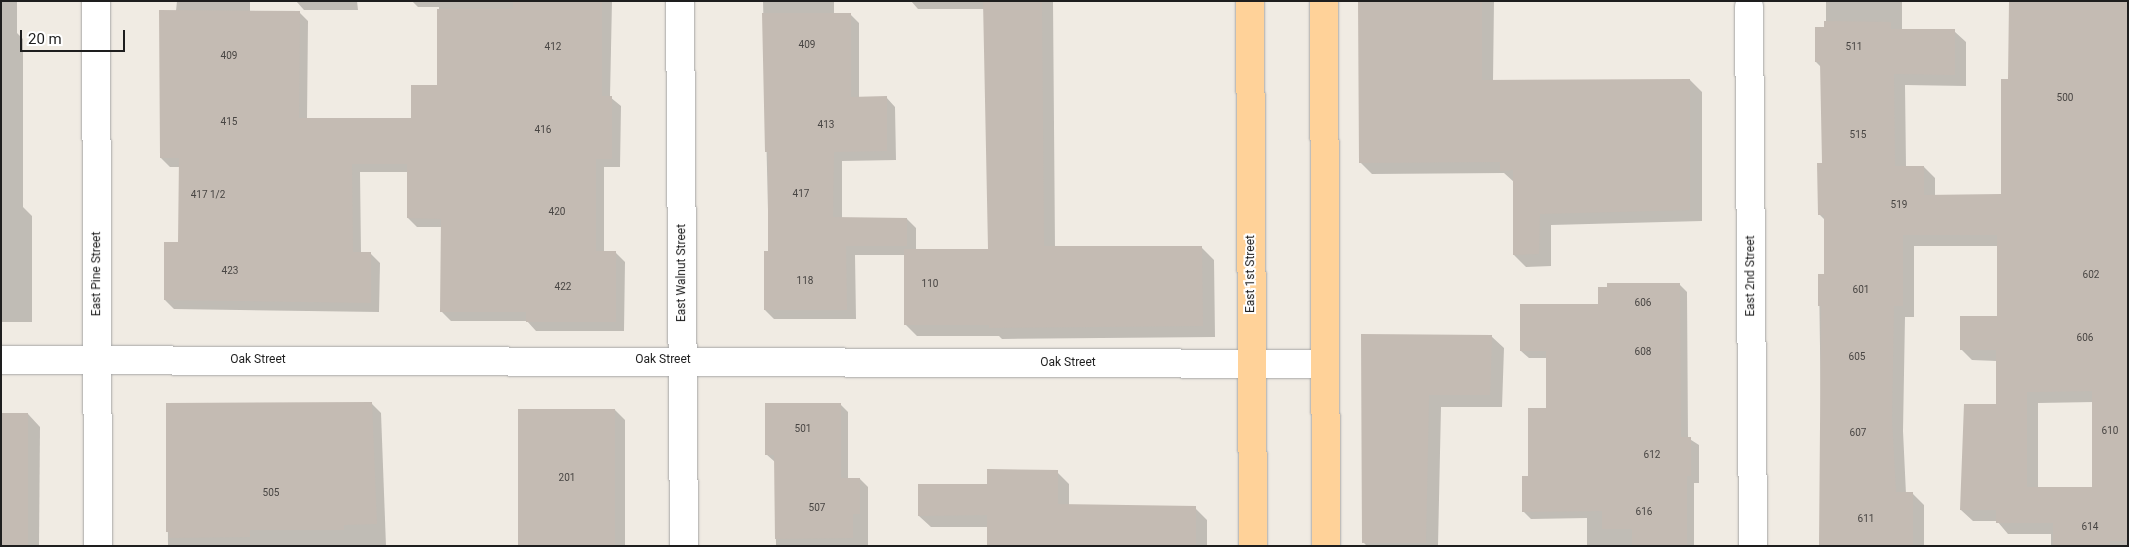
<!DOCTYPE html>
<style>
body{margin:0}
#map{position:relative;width:2129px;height:547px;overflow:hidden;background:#f0ebe3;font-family:Roboto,sans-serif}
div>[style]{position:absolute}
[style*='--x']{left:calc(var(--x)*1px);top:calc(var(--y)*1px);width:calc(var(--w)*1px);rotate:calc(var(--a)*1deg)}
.shadow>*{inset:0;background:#0003}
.building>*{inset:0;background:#c4bbb3;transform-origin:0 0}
.roads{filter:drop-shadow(0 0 1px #a5a5a5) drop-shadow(0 0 1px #a5a5a5)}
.minor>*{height:28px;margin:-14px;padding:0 14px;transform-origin:14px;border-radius:14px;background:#fff}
.major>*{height:28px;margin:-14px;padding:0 14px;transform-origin:14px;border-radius:14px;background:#ffd299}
span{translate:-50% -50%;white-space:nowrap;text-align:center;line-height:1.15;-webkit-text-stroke:4px #fff;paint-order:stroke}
.number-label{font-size:10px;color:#484543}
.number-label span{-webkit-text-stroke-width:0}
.street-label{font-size:12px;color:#1e1e1e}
.frame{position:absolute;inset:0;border:2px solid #1e1e1e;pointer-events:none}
.scale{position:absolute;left:20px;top:30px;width:105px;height:22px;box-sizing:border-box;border:2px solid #1e1e1e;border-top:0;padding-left:6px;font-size:15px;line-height:18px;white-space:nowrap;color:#1e1e1e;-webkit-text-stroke:4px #fff;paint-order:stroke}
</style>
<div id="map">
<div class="shadow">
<div style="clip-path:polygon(1px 1px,17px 1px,17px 33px,23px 39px,23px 207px,32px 216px,32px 322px,1px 322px)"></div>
<div style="clip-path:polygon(177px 1px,250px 1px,250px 12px,299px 12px,308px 21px,307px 119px,413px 119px,439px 86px,439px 7px,418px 7px,412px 1px,612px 1px,610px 97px,621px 106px,620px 167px,604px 167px,604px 253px,616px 253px,625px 262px,624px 331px,536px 331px,527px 321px,451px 321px,442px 312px,442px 227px,417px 227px,408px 218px,408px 172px,360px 172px,361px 253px,371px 254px,380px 263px,379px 312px,174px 309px,165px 300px,180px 243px,181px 167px,170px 167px,161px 158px)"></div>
<div style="clip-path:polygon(296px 1px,357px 1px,358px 10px,304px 10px)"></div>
<div style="clip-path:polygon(763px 1px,834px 1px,834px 14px,850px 14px,859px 23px,859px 98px,886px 97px,895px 107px,896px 160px,842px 161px,842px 219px,907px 219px,916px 228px,916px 250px,989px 250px,985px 9px,918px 9px,911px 1px,1053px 1px,1055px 248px,1202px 248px,1214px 260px,1215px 337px,1002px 339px,999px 336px,917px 336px,905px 324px,905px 255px,855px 255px,856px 319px,774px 319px,765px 310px,769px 253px)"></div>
<div style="clip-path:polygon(1360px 1px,1494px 1px,1493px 81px,1690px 80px,1702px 92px,1702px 221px,1551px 225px,1551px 266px,1526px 267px,1514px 255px,1514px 182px,1504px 173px,1372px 174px,1360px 162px)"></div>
<div style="clip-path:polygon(evenodd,1826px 1px,1902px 1px,1902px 30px,1954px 31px,1966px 42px,1966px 86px,1905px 85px,1906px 167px,1924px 167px,1935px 178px,1935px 196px,2003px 195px,2009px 80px,2128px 1px,2128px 546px,2051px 546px,2051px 534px,2008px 534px,1997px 521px,1973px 521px,1961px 510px,1997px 405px,1997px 361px,1972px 360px,1961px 349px,1998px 318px,1998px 246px,1914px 246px,1914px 317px,1905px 317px,1903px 431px,1906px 494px,1913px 494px,1924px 505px,1924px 546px,1820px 546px,1822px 494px,1819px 275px,1826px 275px,1826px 221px,1819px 214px,1823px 164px,1821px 67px,1816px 62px,1826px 29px,1826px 1px,2094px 402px,2094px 488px,2038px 489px,2038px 403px,2094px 402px)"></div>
<div style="clip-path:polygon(1679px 284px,1687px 292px,1688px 438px,1699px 445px,1699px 483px,1694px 483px,1694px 546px,1587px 546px,1587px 518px,1531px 519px,1523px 511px,1548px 409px,1548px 358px,1529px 358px,1521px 351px,1599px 305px)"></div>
<div style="clip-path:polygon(1362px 335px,1491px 336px,1504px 348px,1502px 407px,1441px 407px,1438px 546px,1367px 546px,1364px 543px)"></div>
<div style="clip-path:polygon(371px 403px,381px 413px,386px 546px,168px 546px,167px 404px)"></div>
<div style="clip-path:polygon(840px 404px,848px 412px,848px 479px,860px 479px,868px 487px,868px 546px,776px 546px,775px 462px,766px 454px)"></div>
<div style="clip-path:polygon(615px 410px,625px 420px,625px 546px,519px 546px)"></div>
<div style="clip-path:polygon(28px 414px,40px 427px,39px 546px,1px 546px)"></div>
<div style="clip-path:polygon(1057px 472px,1069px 484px,1069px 506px,1195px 508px,1207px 520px,1207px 546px,988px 546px,988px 527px,931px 527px,919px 516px,988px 485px)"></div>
</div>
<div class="building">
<div style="clip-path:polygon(513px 1px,602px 1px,602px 96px,612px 96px,612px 159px,596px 159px,596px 251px,616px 251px,616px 322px,526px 322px,526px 312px,440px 312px,441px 219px,407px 218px,407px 164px,352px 164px,353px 252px,371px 252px,371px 303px,164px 300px,164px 242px,178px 242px,179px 158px,160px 158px,159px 10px,300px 11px,299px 118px,411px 118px,411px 85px,437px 85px,437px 9px,513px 9px)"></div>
<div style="clip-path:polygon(983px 1px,1042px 1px,1044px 246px,1202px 246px,1203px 326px,989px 328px,989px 325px,904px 325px,904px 249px,988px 249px)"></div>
<div style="clip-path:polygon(1358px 1px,1482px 1px,1482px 80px,1690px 79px,1690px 210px,1540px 214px,1539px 254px,1513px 255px,1513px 170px,1500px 171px,1500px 162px,1359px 163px)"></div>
<div style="clip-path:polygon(evenodd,2009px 1px,2128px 1px,2128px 541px,2110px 541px,2110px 546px,2053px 546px,2053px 523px,1996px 523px,1996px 510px,1960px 510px,1964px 404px,1996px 404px,1996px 350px,1960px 350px,1960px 316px,1997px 316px,1997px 235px,1903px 235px,1903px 306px,1894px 306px,1892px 419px,1896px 492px,1913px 492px,1913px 545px,1819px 546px,1821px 306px,1818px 306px,1818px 274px,1824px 274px,1824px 215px,1818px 215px,1817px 163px,1822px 163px,1820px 62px,1815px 62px,1815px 27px,1824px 27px,1824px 21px,1891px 22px,1891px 29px,1955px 29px,1955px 75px,1894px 74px,1895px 166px,1924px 166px,1924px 195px,2001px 194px,2001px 79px,2008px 79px,2009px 1px,2092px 391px,2092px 487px,2027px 487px,2027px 392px,2092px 391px)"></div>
<div style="clip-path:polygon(762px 13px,851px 13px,851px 97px,887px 96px,887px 151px,834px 152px,833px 217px,907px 218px,907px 246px,846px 246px,847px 310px,764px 310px,764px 251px,768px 251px,768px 152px,765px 152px)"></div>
<div style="clip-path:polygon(1607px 283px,1680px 283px,1681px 437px,1691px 437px,1691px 476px,1687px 476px,1687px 546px,1632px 546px,1632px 529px,1602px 529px,1602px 511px,1522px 512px,1522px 476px,1528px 476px,1528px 408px,1546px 408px,1546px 351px,1520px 351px,1520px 304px,1598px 304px,1598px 287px,1607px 287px)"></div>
<div style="clip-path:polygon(1361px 334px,1492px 335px,1490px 395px,1429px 395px,1426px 543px,1362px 543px)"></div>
<div style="clip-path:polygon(372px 402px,377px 524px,344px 525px,344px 530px,250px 530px,250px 537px,169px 538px,169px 532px,166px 532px,166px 403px)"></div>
<div style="clip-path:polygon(765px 403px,841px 403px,841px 478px,860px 478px,860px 514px,853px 514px,853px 538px,775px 539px,774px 455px,765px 455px)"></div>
<div style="left:518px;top:409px;width:97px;height:137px"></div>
<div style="left:1px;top:413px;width:27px;height:133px"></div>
<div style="clip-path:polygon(987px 469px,1058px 470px,1058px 504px,1196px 506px,1196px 546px,987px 546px,987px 515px,918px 516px,918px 484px,987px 484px)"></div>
</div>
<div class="roads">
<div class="minor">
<div style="--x:96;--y:1;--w:545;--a:89.79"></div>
<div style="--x:680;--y:1;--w:545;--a:89.58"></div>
<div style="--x:1749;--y:7;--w:539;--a:89.57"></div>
<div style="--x:1;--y:360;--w:1324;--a:0.17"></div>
</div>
<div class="major">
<div style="--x:1250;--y:1;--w:545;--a:89.68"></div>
<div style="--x:1324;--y:1;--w:545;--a:89.79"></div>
</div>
</div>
<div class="number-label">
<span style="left:807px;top:45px">409</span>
<span style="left:553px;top:47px">412</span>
<span style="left:1854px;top:47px">511</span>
<span style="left:229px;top:56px">409</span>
<span style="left:2065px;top:98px">500</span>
<span style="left:229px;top:122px">415</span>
<span style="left:826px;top:125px">413</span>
<span style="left:543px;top:130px">416</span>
<span style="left:1858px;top:135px">515</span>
<span style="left:801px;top:194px">417</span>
<span style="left:208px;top:195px">417 1/2</span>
<span style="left:1899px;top:205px">519</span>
<span style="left:557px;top:212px">420</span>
<span style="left:230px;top:271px">423</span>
<span style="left:2091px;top:275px">602</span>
<span style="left:805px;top:281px">118</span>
<span style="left:930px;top:284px">110</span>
<span style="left:563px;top:287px">422</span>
<span style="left:1861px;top:290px">601</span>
<span style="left:1643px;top:303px">606</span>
<span style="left:2085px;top:338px">606</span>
<span style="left:1643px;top:352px">608</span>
<span style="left:1857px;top:357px">605</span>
<span style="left:803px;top:429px">501</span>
<span style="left:2110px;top:431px">610</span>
<span style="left:1858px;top:433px">607</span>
<span style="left:1652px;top:455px">612</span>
<span style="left:567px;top:478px">201</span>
<span style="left:271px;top:493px">505</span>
<span style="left:817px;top:508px">507</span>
<span style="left:1644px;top:512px">616</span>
<span style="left:1866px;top:519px">611</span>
<span style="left:2090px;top:527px">614</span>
</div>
<div class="street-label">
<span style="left:682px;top:273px;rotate:-90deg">East Walnut Street</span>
<span style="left:97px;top:274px;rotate:-90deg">East Pine Street</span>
<span style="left:1251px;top:274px;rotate:-90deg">East 1st Street</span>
<span style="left:1751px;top:276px;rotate:-90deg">East 2nd Street</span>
<span style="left:258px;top:360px">Oak Street</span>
<span style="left:663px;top:360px">Oak Street</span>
<span style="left:1068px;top:363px">Oak Street</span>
</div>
<div class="frame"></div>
<div class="scale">20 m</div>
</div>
